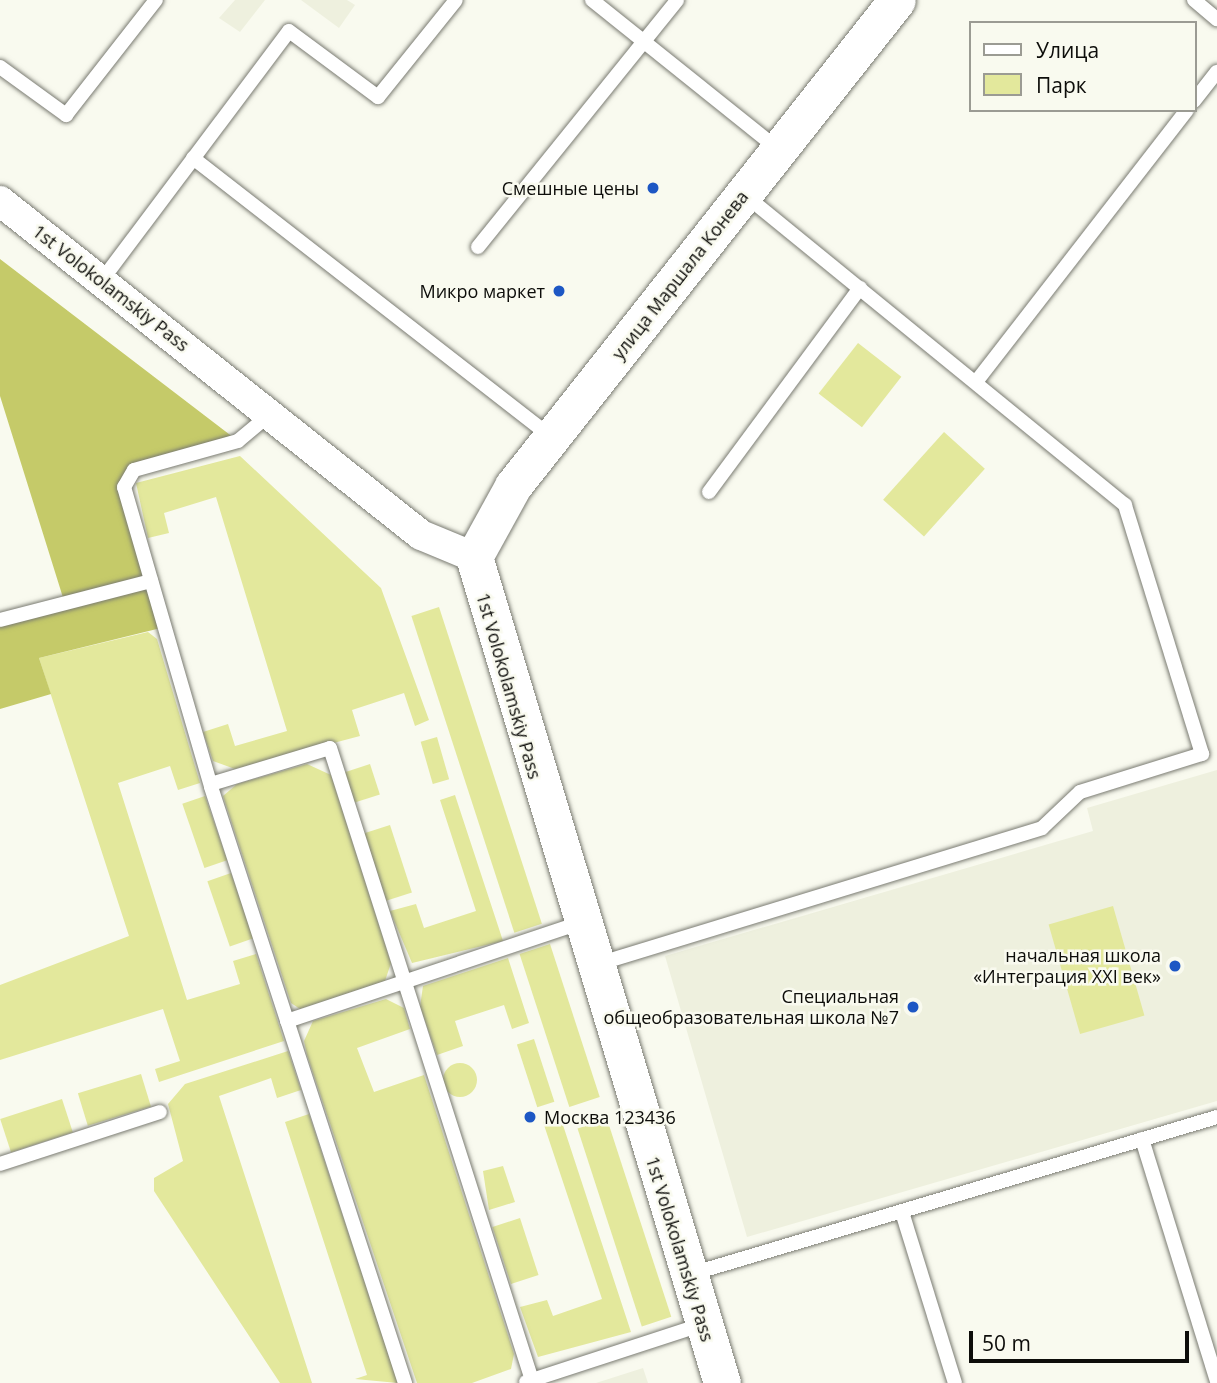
<!DOCTYPE html>
<meta charset="utf-8">
<style>
body{margin:0}
#map{position:relative;width:1217px;height:1383px;overflow:hidden;background:#f9faef;font-family:"Open Sans",sans-serif}
div>[style]{position:absolute}
[style*='--x']{left:calc(var(--x)*1px);top:calc(var(--y)*1px);width:calc(var(--w)*1px);rotate:calc(var(--a)*1deg)}
.built>*{inset:0;background:#eef0de}
.green>*{inset:0;background:#e3e89c;transform-origin:0 0}
.round{border-radius:50%}
.forest>*{inset:0;background:#c5ca69}
.roads{filter:drop-shadow(0 0 2px #7a7b72) drop-shadow(0 0 2px #7a7b72)}
.service>*{height:14px;margin:-7px;padding:0 7px;transform-origin:7px;border-radius:7px;background:#fff}
.minor>*{height:30px;margin:-15px;padding:0 15px;transform-origin:15px;border-radius:15px;background:#fff}
.tertiary>*{height:37px;margin:-18.5px;padding:0 18.5px;transform-origin:18.5px;border-radius:18.5px;background:#fff}
.dots>*{width:19px;height:19px;translate:-50% -50%;box-sizing:border-box;border:4px solid #f9faef;border-radius:50%}
span{translate:-50% -50%;white-space:nowrap;text-align:center;line-height:1.15;-webkit-text-stroke:5px #f9faef;paint-order:stroke}
.poi-label{font-size:18px;color:#0d0d0a}
.right{translate:-100% -50%;text-align:right}
.left{translate:0 -50%;text-align:left}
.street-label{font-size:18px;color:#0d0d0a}
.legend{position:absolute;left:969px;top:21px;width:228px;height:91px;box-sizing:border-box;background:#f9faef;border:2px solid #9b9b93;margin:0;padding:9px 12px;list-style:none;font-size:21px;color:#0d0d0a}
.legend li{display:flex;align-items:center;gap:14px;height:35px}
.legend b{width:35px;border:2px solid #9b9b93}
.scale{position:absolute;left:969px;top:1331px;width:220px;height:32px;box-sizing:border-box;border:4px solid #0d0d0a;border-top:0;padding-left:9px;font-size:21px;line-height:24px;white-space:nowrap;color:#0d0d0a;-webkit-text-stroke:5px #f9faef;paint-order:stroke}
</style>
<div id="map">
<div class="built">
<div style="clip-path:polygon(235px 0,265px 0,240px 32px,219px 18px)"></div>
<div style="clip-path:polygon(301px 0,347px 0,355px 5px,339px 28px)"></div>
<div style="clip-path:polygon(1217px 770px,1217px 1101px,747px 1237px,665px 956px,1093px 831px,1087px 808px)"></div>
<div style="clip-path:polygon(643px 1368px,648px 1383px,596px 1383px)"></div>
</div>
<div class="green">
<div style="left:858px;top:343px;width:55px;height:64px;rotate:38deg"></div>
<div style="left:944px;top:432px;width:55px;height:91px;rotate:42deg"></div>
<div style="clip-path:polygon(240px 456px,381px 588px,429px 720px,415px 726px,404px 693px,352px 710px,360px 736px,235px 769px,213px 761px,203px 732px,228px 724px,235px 746px,287px 731px,216px 497px,164px 513px,169px 533px,148px 538px,136px 483px)"></div>
<div style="left:439px;top:607px;width:333px;height:29px;rotate:72deg"></div>
<div style="clip-path:polygon(148px 632px,157px 639px,200px 783px,178px 790px,170px 766px,118px 783px,187px 1000px,240px 984px,233px 961px,256px 954px,284px 1041px,159px 1082px,155px 1069px,180px 1061px,163px 1009px,0 1060px,0 985px,129px 936px,39px 658px)"></div>
<div style="left:437px;top:737px;width:44px;height:17px;rotate:74deg"></div>
<div style="clip-path:polygon(307px 764px,331px 775px,391px 963px,385px 981px,300px 1009px,291px 1003px,223px 796px,237px 784px)"></div>
<div style="left:370px;top:764px;width:32px;height:28px;rotate:72deg"></div>
<div style="clip-path:polygon(455px 795px,503px 941px,412px 963px,390px 911px,416px 904px,424px 928px,476px 911px,440px 800px)"></div>
<div style="left:205px;top:796px;width:68px;height:24px;rotate:71deg"></div>
<div style="left:390px;top:825px;width:71px;height:27px;rotate:72deg"></div>
<div style="left:231px;top:873px;width:69px;height:25px;rotate:71deg"></div>
<div style="left:1113px;top:906px;width:114px;height:67px;rotate:74deg"></div>
<div style="left:550px;top:944px;width:161px;height:32px;rotate:72deg"></div>
<div style="clip-path:polygon(508px 958px,529px 1023px,512px 1029px,504px 1005px,455px 1021px,463px 1046px,437px 1055px,420px 1007px,423px 986px)"></div>
<div style="clip-path:polygon(386px 999px,404px 1008px,410px 1029px,357px 1048px,374px 1092px,424px 1075px,514px 1354px,511px 1369px,472px 1383px,417px 1383px,307px 1055px,304px 1041px,313px 1021px)"></div>
<div style="left:534px;top:1039px;width:66px;height:18px;rotate:72deg"></div>
<div style="clip-path:polygon(288px 1051px,301px 1090px,277px 1098px,271px 1078px,219px 1096px,312px 1383px,280px 1383px,154px 1191px,154px 1178px,183px 1161px,168px 1104px,185px 1084px)"></div>
<div class="round" style="left:443px;top:1063px;width:34px;height:34px"></div>
<div style="left:141px;top:1074px;width:34px;height:66px;rotate:73deg"></div>
<div style="left:62px;top:1099px;width:35px;height:65px;rotate:72deg"></div>
<div style="clip-path:polygon(309px 1114px,398px 1383px,355px 1379px,367px 1375px,285px 1122px)"></div>
<div style="clip-path:polygon(560px 1116px,631px 1332px,538px 1357px,520px 1307px,547px 1300px,553px 1316px,602px 1299px,543px 1122px)"></div>
<div style="left:607px;top:1119px;width:208px;height:31px;rotate:72deg"></div>
<div style="clip-path:polygon(503px 1166px,515px 1202px,489px 1210px,483px 1171px)"></div>
<div style="left:520px;top:1218px;width:60px;height:29px;rotate:72deg"></div>
</div>
<div class="forest">
<div style="clip-path:polygon(0 259px,238px 441px,126px 477px,165px 627px,39px 658px,51px 694px,0 709px,0 621px,65px 604px,0 396px)"></div>
</div>
<div class="roads">
<div class="service">
<div style="--x:592;--y:0;--w:240;--a:38.7"></div>
<div style="--x:1194;--y:0;--w:30;--a:40"></div>
<div style="--x:0;--y:67;--w:82;--a:36"></div>
<div style="--x:66;--y:115;--w:146;--a:-52"></div>
<div style="--x:1194;--y:101;--w:37;--a:-52"></div>
<div style="--x:193;--y:158;--w:454;--a:37.9"></div>
<div style="--x:478;--y:247;--w:317;--a:-51.1"></div>
<div style="--x:102;--y:280;--w:311;--a:-53.1"></div>
<div style="--x:289;--y:31;--w:111;--a:36.6"></div>
<div style="--x:378;--y:97;--w:124;--a:-51.2"></div>
<div style="--x:976;--y:382;--w:344;--a:-52.2"></div>
<div style="--x:269;--y:415;--w:40;--a:140"></div>
<div style="--x:238;--y:441;--w:108;--a:164.4"></div>
<div style="--x:134;--y:470;--w:20;--a:120"></div>
<div style="--x:124;--y:487;--w:312;--a:73.8"></div>
<div style="--x:211;--y:787;--w:627;--a:71.97"></div>
<div style="--x:709;--y:492;--w:254;--a:-53.5"></div>
<div style="--x:0;--y:620;--w:156;--a:-14.5"></div>
<div style="--x:211;--y:784;--w:124;--a:-16.8"></div>
<div style="--x:330;--y:748;--w:663;--a:72.28"></div>
<div style="--x:598;--y:964;--w:464;--a:-17"></div>
<div style="--x:1042;--y:828;--w:52;--a:-43.5"></div>
<div style="--x:1080;--y:792;--w:128;--a:-17.3"></div>
<div style="--x:1202;--y:754;--w:261;--a:-107.2"></div>
<div style="--x:1125;--y:505;--w:492;--a:-140.8"></div>
<div style="--x:287;--y:1021;--w:309;--a:-18.5"></div>
<div style="--x:1142;--y:1139;--w:254;--a:72.8"></div>
<div style="--x:0;--y:1164;--w:168;--a:-18"></div>
<div style="--x:902;--y:1212;--w:179;--a:72.8"></div>
<div style="--x:691;--y:1274;--w:549;--a:-16.62"></div>
<div style="--x:526;--y:1382;--w:186;--a:-18.1"></div>
</div>
<div class="minor">
<div style="--x:0;--y:201;--w:537;--a:38.43"></div>
<div style="--x:421;--y:535;--w:57;--a:22.5"></div>
</div>
<div class="tertiary">
<div style="--x:722;--y:1383;--w:862;--a:-106.71"></div>
<div style="--x:474;--y:557;--w:81;--a:-61.2"></div>
<div style="--x:513;--y:486;--w:619;--a:-51.69"></div>
</div>
</div>
<div class="dots">
<div style="left:653px;top:188px;background:#1d57c4"></div>
<div style="left:559px;top:291px;background:#1d57c4"></div>
<div style="left:1175px;top:966px;background:#1d57c4"></div>
<div style="left:913px;top:1007px;background:#1d57c4"></div>
<div style="left:530px;top:1117px;background:#1d57c4"></div>
</div>
<div class="poi-label">
<span class="right" style="left:639px;top:188px">Смешные цены</span>
<span class="right" style="left:545px;top:291px">Микро маркет</span>
<span class="right" style="left:1161px;top:966px">начальная школа<br>«Интеграция XXI век»</span>
<span class="right" style="left:899px;top:1007px">Специальная<br>общеобразовательная школа №7</span>
<span class="left" style="left:544px;top:1117px">Москва 123436</span>
</div>
<div class="street-label">
<span style="left:680px;top:275px;rotate:-52deg">улица Маршала Конева</span>
<span style="left:111px;top:288px;rotate:38deg">1st Volokolamskiy Pass</span>
<span style="left:509px;top:686px;rotate:74deg">1st Volokolamskiy Pass</span>
<span style="left:680px;top:1249px;rotate:73deg">1st Volokolamskiy Pass</span>
</div>
<ul class="legend">
<li><b style="height:9px;background:#fff"></b>Улица</li>
<li><b style="height:19px;background:#e3e89c"></b>Парк</li>
</ul>
<div class="scale">50 m</div>
</div>
